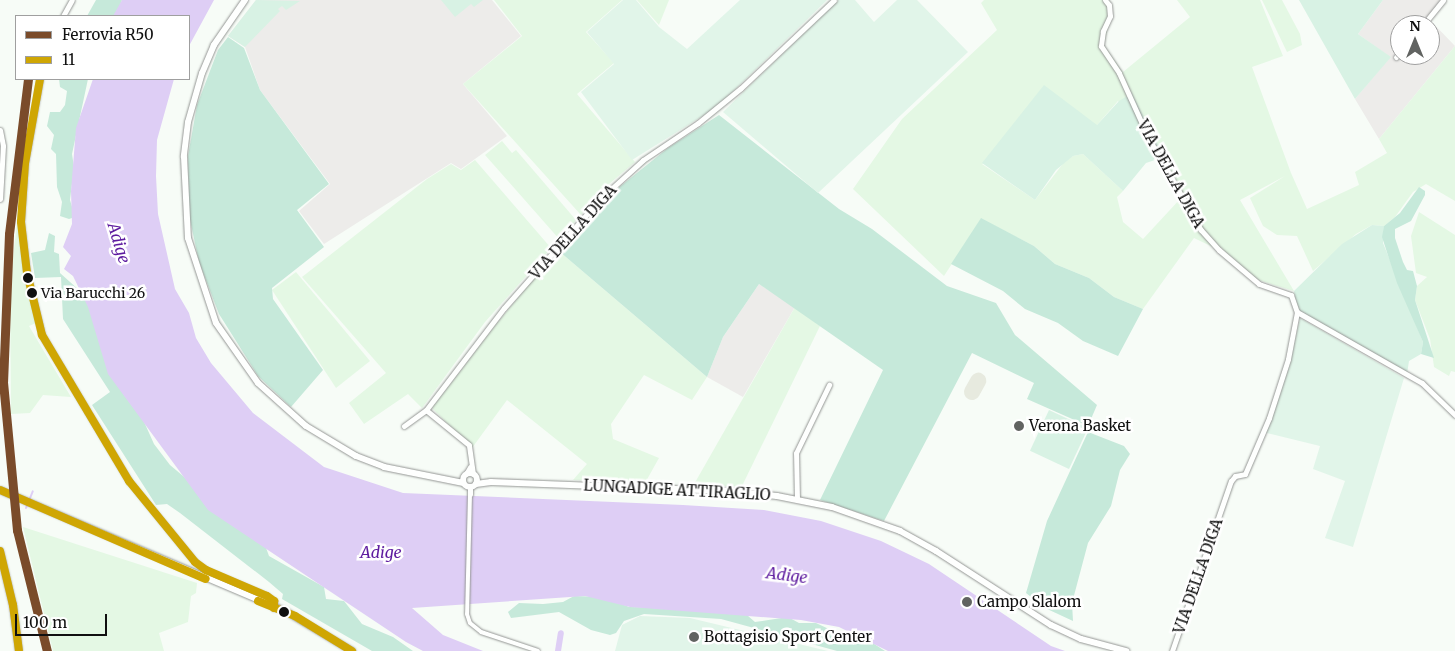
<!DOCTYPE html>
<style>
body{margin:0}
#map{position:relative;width:1455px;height:651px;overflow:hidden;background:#f7fcf7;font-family:Merriweather,serif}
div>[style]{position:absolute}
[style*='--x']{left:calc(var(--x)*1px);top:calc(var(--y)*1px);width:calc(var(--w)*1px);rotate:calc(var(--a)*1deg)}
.industrial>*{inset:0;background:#edecea}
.farmland>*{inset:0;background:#e4f8e4}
.green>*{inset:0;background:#d8f2e4;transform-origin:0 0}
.forest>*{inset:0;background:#c6e9da}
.pitch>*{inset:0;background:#e1f5e9}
.water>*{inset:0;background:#decef5}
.stream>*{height:2px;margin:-1px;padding:0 1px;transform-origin:1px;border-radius:1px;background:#decef5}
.canal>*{height:6px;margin:-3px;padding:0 3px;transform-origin:3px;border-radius:3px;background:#decef5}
.taxiway>*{height:16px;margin:-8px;padding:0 8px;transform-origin:8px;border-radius:8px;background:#e7eadf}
.roads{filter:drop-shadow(0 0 1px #949694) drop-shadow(0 0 1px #949694)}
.pedestrian>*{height:4px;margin:-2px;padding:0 2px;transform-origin:2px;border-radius:2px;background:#fefffe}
.minor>*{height:5px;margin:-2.5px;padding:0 2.5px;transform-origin:2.5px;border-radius:2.5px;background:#fefffe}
.tertiary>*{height:6px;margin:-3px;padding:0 3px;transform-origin:3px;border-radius:3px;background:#fefffe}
.tertiary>.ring{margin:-3px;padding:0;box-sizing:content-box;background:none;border:6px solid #fefffe;border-radius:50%}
.bus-1>*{height:8px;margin:-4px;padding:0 4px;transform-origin:4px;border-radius:4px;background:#cfa603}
.rail-1>*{height:9px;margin:-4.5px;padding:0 4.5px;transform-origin:4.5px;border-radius:4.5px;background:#7a4b2a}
.dots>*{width:14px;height:14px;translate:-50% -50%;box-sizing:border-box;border:2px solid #fff;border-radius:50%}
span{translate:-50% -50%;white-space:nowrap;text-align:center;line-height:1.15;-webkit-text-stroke:5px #fff;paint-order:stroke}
.bus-label{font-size:14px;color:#101010}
.left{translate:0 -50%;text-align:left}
.street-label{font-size:15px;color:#101010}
.poi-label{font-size:15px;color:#101010}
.water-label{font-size:16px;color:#5e1c9f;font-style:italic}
.legend{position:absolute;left:15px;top:15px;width:175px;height:65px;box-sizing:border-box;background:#fff;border:1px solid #9f9f9f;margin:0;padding:6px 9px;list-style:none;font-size:15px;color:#101010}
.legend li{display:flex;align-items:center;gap:10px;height:25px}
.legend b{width:25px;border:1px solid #9f9f9f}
.north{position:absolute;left:1390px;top:15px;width:50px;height:50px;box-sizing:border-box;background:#fff;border:1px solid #9f9f9f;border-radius:50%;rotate:0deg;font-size:14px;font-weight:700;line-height:20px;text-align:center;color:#101010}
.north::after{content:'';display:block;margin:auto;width:18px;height:22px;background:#616361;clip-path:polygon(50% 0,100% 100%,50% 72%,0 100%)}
.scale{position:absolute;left:15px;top:614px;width:92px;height:22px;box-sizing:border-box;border:2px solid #101010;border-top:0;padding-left:6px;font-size:15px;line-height:18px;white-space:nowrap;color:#101010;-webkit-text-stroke:4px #fff;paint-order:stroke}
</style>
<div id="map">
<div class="industrial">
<div style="clip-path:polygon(256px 0,492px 0,521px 36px,463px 84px,507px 136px,461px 169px,451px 163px,324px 244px,299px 211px,330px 184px,260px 90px,245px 47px,228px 36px)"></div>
<div style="clip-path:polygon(evenodd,1383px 0,1442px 0,1429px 19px,1455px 46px,1379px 139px,1355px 99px,1390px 57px,1358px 34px,1383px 0,1400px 25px,1430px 25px,1430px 55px,1400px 55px,1400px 25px)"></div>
<div style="clip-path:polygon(759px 284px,795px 307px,743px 397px,707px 377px,723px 337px)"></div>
</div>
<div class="farmland">
<div style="clip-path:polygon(494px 0,622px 0,586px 32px,614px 63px,577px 94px,635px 162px,596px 195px,581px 215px,463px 84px,522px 36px)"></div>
<div style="clip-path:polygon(637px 0,669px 0,659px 25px)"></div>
<div style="clip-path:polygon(evenodd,984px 0,1109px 0,1111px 15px,1104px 45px,1123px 72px,1190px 17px,1177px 0,1260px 0,1283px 56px,1252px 67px,1291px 173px,1307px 209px,1359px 185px,1355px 172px,1387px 153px,1379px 139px,1455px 46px,1455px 201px,1426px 184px,1413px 192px,1395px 217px,1384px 226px,1372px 225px,1356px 234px,1313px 271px,1297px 236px,1277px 235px,1263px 226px,1250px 198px,1285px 176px,1240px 200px,1294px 291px,1258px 280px,1223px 252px,1194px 238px,1143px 309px,1114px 297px,1089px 278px,1055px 264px,1034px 246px,981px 219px,944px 276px,853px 189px,902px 119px,997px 30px,981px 3px,984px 0,1118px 101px,1164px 157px,1181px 198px,1143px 239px,1123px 222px,1117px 197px,1123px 191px,1083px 154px,1073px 156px,1065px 161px,1035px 200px,982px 164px,1097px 125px,1118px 101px)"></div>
<div style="clip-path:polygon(1262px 0,1282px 0,1300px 34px,1302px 45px,1287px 52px)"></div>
<div style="clip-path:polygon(502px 141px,512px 153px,516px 150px,576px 220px,560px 240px,485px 155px)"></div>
<div style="clip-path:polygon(475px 160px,551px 248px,485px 322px,422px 408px,408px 394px,364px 424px,349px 403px,386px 373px,302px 277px,427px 179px,451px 164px,461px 170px)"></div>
<div style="clip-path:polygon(1419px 212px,1455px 235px,1455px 372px,1451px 371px,1449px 376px,1434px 367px,1430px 339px,1415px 300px,1417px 286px,1427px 277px,1416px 273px,1411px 236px)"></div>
<div style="clip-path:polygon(18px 215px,22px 258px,36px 323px,29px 326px,71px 397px,43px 395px,30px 413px,11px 414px,10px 282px)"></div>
<div style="clip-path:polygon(560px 252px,707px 377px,692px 400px,644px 375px,611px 424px,613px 439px,659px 458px,645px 483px,573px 480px,587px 464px,507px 400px,472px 448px,432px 408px,493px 328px,540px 271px)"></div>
<div style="clip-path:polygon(296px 272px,370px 361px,336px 388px,272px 290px)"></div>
<div style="clip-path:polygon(795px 307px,820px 326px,742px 486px,693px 486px)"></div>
<div style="clip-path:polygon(23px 527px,197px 583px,196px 593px,191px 596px,188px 622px,159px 633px,164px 651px,53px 651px)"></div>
</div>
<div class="green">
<div style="clip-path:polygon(256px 0,300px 1px,286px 10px,282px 6px,278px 9px,280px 11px,245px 47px,228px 36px)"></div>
<div style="clip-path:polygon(441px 0,483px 0,474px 7px,471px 4px,455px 17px)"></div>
<div style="clip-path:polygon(1299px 0,1383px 0,1358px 34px,1391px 57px,1355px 99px)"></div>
<div style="clip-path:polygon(1044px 85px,1097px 125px,1119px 101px,1132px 93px,1164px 157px,1146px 163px,1123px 191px,1083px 154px,1073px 156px,1056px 170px,1035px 200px,982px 163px)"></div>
<div style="clip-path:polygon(1372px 225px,1384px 226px,1383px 243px,1423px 342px,1421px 354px,1409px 361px,1407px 374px,1297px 310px,1294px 291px,1342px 244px)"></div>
<div style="left:1049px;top:410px;width:43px;height:45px;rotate:25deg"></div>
</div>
<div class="forest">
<div style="clip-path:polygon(96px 0,122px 0,116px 16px,87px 16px)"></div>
<div style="clip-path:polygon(228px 37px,244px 48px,260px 90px,329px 184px,297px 210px,324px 247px,272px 288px,273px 299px,323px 370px,291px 407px,258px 376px,219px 314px,199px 262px,189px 215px,188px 156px,197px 105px,218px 50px)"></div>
<div style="clip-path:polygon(59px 79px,88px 79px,72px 154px,74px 167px,70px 200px,75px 217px,69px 219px,60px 216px,62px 202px,57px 187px,56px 154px,51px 149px,54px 135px,47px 126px,50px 112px,60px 112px,65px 105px,67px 91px,60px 87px)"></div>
<div style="clip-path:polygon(719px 115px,839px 209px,872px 229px,947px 286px,996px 303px,1015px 335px,1097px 405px,1088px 426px,1027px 399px,1034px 383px,972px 353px,884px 521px,820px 500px,883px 370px,759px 284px,723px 337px,707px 377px,560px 252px,612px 193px,668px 148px)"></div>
<div style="clip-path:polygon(1419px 187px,1425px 191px,1425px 195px,1411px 221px,1395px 229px,1395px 238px,1403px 262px,1407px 270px,1413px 271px,1417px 286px,1415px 300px,1434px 358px,1421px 354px,1423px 342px,1397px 283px,1382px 237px,1384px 226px,1400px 213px)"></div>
<div style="clip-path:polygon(981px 218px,1034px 246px,1055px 264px,1089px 278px,1114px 297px,1143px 309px,1118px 356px,1083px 341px,1058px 323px,1025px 309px,1003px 291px,951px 264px)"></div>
<div style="clip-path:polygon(49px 233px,55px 236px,54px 252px,59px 254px,60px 273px,89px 299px,154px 444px,170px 465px,265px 545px,269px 556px,324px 587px,326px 599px,344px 601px,362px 624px,393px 637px,413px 651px,372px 651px,282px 599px,283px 594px,269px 582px,180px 513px,167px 504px,156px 505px,92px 405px,110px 392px,63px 319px,61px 277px,35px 278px,31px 253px,45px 250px)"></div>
<div style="clip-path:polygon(1088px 432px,1124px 446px,1130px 454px,1120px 470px,1111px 506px,1088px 543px,1072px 603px,1073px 621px,1045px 608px,1026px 593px,1047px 521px)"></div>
<div style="clip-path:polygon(574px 596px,605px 597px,629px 607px,740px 609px,755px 622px,788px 617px,799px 623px,816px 623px,848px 638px,868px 640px,885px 651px,837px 651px,721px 619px,644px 614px,624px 621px,616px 633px,610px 635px,591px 630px,559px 612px,511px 618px,508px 612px,519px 603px,543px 604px,563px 602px)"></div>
</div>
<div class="pitch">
<div style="clip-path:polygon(623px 0,636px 0,659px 27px,687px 49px,740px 0,827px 0,717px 107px,632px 160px,581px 92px,614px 64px,587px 32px)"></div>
<div style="clip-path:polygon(838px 0,855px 0,874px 22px,897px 0,917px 0,968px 52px,818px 193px,723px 112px)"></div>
<div style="clip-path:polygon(1300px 318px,1404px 378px,1353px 547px,1325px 538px,1345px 481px,1313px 469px,1320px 446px,1263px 432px,1272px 418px,1290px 364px)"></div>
<div style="clip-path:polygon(640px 616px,690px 618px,828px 651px,615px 651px,622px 625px)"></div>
</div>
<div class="water">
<div style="clip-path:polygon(122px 0,214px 0,189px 46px,189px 16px,113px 16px)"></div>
<div style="clip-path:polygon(93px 79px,174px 79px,157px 140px,156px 176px,158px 214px,175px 289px,189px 313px,196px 338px,211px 363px,253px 413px,324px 467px,403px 493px,683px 505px,764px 510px,821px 521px,881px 541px,929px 564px,1051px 646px,1065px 651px,888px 651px,839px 627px,801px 620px,630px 607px,585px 596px,412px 608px,443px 635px,483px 651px,423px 651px,406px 642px,208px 510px,108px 374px,88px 307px,73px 276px,64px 269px,71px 256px,63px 247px,72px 224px,71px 191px,76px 128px)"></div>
</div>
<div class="stream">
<div style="--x:26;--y:508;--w:18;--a:-68"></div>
</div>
<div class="canal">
<div style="--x:558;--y:651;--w:18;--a:-81"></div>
</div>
<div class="taxiway">
<div style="--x:972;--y:392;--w:13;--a:-61"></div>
</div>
<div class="roads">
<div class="pedestrian">
<div style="--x:470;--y:494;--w:120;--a:91.4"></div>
<div style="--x:467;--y:614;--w:9;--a:72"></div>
<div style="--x:470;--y:623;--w:14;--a:39"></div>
<div style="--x:481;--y:632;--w:60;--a:18.4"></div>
</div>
<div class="minor">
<div style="--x:1105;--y:0;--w:6;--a:51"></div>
<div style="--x:1109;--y:5;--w:11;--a:85"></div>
<div style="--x:1110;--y:16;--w:17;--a:115"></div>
<div style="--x:1103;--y:31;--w:15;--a:98"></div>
<div style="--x:1101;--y:46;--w:32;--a:56"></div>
<div style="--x:1119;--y:73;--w:72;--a:65.6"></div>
<div style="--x:1149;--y:139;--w:105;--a:60.3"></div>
<div style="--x:1201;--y:230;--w:27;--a:48"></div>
<div style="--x:1219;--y:250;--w:52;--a:40.4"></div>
<div style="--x:1259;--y:284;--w:34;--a:19"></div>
<div style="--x:1291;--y:295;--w:18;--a:71"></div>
<div style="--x:1297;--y:312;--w:144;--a:29.6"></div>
<div style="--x:1422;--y:383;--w:46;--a:44.1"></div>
<div style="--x:63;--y:16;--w:18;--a:-61"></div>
<div style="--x:1423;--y:25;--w:32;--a:-51"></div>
<div style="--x:1396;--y:57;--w:6;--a:-45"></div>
<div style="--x:40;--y:79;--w:85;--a:100.1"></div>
<div style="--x:25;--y:163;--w:59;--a:93.9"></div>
<div style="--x:21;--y:222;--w:51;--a:83.3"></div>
<div style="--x:27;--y:273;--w:64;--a:76.4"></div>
<div style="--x:42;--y:335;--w:170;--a:59.2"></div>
<div style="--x:129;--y:481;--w:104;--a:50.8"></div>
<div style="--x:195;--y:562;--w:14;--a:36"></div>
<div style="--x:206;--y:570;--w:66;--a:23.1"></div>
<div style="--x:267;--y:596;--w:9;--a:36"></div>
<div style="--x:274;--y:601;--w:7;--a:90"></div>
<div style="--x:0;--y:130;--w:16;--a:79"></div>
<div style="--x:3;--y:146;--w:53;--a:93.2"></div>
<div style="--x:404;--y:426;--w:27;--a:-36"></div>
<div style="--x:466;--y:474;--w:8;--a:-60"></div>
<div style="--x:473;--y:474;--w:29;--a:-98"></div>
<div style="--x:469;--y:445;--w:55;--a:-140.9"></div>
<div style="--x:426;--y:410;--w:128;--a:-52.6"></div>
<div style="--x:504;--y:308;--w:145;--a:-48.6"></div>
<div style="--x:600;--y:199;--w:58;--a:-42.2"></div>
<div style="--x:643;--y:160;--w:66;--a:-33.9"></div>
<div style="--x:698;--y:123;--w:55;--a:-39.1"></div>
<div style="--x:741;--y:88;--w:128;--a:-43.4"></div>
<div style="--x:470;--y:494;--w:6;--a:-90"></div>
<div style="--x:797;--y:499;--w:46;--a:-91.2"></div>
<div style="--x:796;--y:453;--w:76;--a:-64.1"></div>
<div style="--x:1172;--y:651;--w:180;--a:-70.9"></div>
<div style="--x:1231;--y:481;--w:6;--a:-51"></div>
<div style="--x:1235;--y:476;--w:10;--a:-11"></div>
<div style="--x:1245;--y:474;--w:61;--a:-66.8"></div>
<div style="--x:1269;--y:418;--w:62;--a:-72.1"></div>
<div style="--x:1288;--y:359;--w:48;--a:-79.2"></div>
</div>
<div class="tertiary">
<div style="--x:245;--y:0;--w:55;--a:124.6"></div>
<div style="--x:214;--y:45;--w:30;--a:113"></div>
<div style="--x:202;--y:73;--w:51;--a:105.9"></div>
<div style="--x:188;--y:122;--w:35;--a:97"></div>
<div style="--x:184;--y:157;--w:81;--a:87.2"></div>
<div style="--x:188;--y:238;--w:89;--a:71.8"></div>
<div style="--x:216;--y:323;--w:73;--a:55"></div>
<div style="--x:258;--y:383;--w:64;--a:41.9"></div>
<div style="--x:306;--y:426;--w:58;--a:31"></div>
<div style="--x:356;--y:456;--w:30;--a:21"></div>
<div style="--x:384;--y:467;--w:81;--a:11.4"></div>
<div class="ring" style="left:463px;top:473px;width:8px;height:8px"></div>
<div style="--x:476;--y:484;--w:15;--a:-8"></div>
<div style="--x:491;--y:482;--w:237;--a:2.2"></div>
<div style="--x:728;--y:491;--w:49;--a:5.8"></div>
<div style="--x:777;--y:496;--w:56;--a:11.3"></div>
<div style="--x:832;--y:507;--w:72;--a:19.4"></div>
<div style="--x:900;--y:531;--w:41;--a:29.1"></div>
<div style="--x:936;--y:551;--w:137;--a:32.8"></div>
<div style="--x:1051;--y:625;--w:33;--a:25"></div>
<div style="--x:1081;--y:639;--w:47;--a:14.9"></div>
<div style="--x:0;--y:490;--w:312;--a:23"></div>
<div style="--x:287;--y:612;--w:76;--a:31"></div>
<div style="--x:0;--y:551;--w:56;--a:76.5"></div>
<div style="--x:13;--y:605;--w:46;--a:82.6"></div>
</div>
</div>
<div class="bus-1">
<div style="--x:40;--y:79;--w:85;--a:100.1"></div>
<div style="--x:25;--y:163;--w:59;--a:93.9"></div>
<div style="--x:21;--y:222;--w:51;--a:83.3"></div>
<div style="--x:27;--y:273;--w:64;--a:76.4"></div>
<div style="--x:42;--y:335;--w:170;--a:59.2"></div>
<div style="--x:129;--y:481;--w:104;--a:50.8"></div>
<div style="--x:195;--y:562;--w:14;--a:36"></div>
<div style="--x:206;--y:570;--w:66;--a:23.1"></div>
<div style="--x:267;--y:596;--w:9;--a:36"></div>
<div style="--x:274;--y:601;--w:7;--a:90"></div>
<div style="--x:0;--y:490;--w:224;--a:23.4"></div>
<div style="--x:0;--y:551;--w:56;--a:76.5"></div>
<div style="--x:13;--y:605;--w:46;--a:82.6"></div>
<div style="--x:258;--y:601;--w:40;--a:22"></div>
<div style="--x:295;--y:616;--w:67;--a:31.6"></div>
</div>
<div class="rail-1">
<div style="--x:28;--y:79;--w:156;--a:97"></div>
<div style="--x:9;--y:234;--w:148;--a:92.3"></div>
<div style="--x:3;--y:382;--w:149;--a:84.6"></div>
<div style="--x:17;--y:530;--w:125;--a:76.1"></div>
</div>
<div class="dots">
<div style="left:28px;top:278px;background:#101010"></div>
<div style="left:32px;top:293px;background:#101010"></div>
<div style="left:1019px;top:426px;background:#616361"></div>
<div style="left:967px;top:602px;background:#616361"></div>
<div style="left:284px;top:612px;background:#101010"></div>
<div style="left:694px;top:637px;background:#616361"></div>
</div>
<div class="bus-label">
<span class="left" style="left:41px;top:293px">Via Barucchi 26</span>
</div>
<div class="street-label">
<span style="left:1171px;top:174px;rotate:61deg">VIA DELLA DIGA</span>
<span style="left:573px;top:232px;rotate:-48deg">VIA DELLA DIGA</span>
<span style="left:677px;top:490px;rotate:3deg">LUNGADIGE ATTIRAGLIO</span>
<span style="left:1198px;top:576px;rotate:-71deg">VIA DELLA DIGA</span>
</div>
<div class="poi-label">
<span class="left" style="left:1029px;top:426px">Verona Basket</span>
<span class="left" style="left:977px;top:602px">Campo Slalom</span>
<span class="left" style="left:704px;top:637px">Bottagisio Sport Center</span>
</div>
<div class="water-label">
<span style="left:119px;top:243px;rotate:73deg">Adige</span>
<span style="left:381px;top:552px">Adige</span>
<span style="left:787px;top:575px;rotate:7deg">Adige</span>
</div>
<ul class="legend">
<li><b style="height:6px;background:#7a4b2a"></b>Ferrovia R50</li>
<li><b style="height:6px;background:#cfa603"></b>11</li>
</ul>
<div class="north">N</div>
<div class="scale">100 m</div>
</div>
